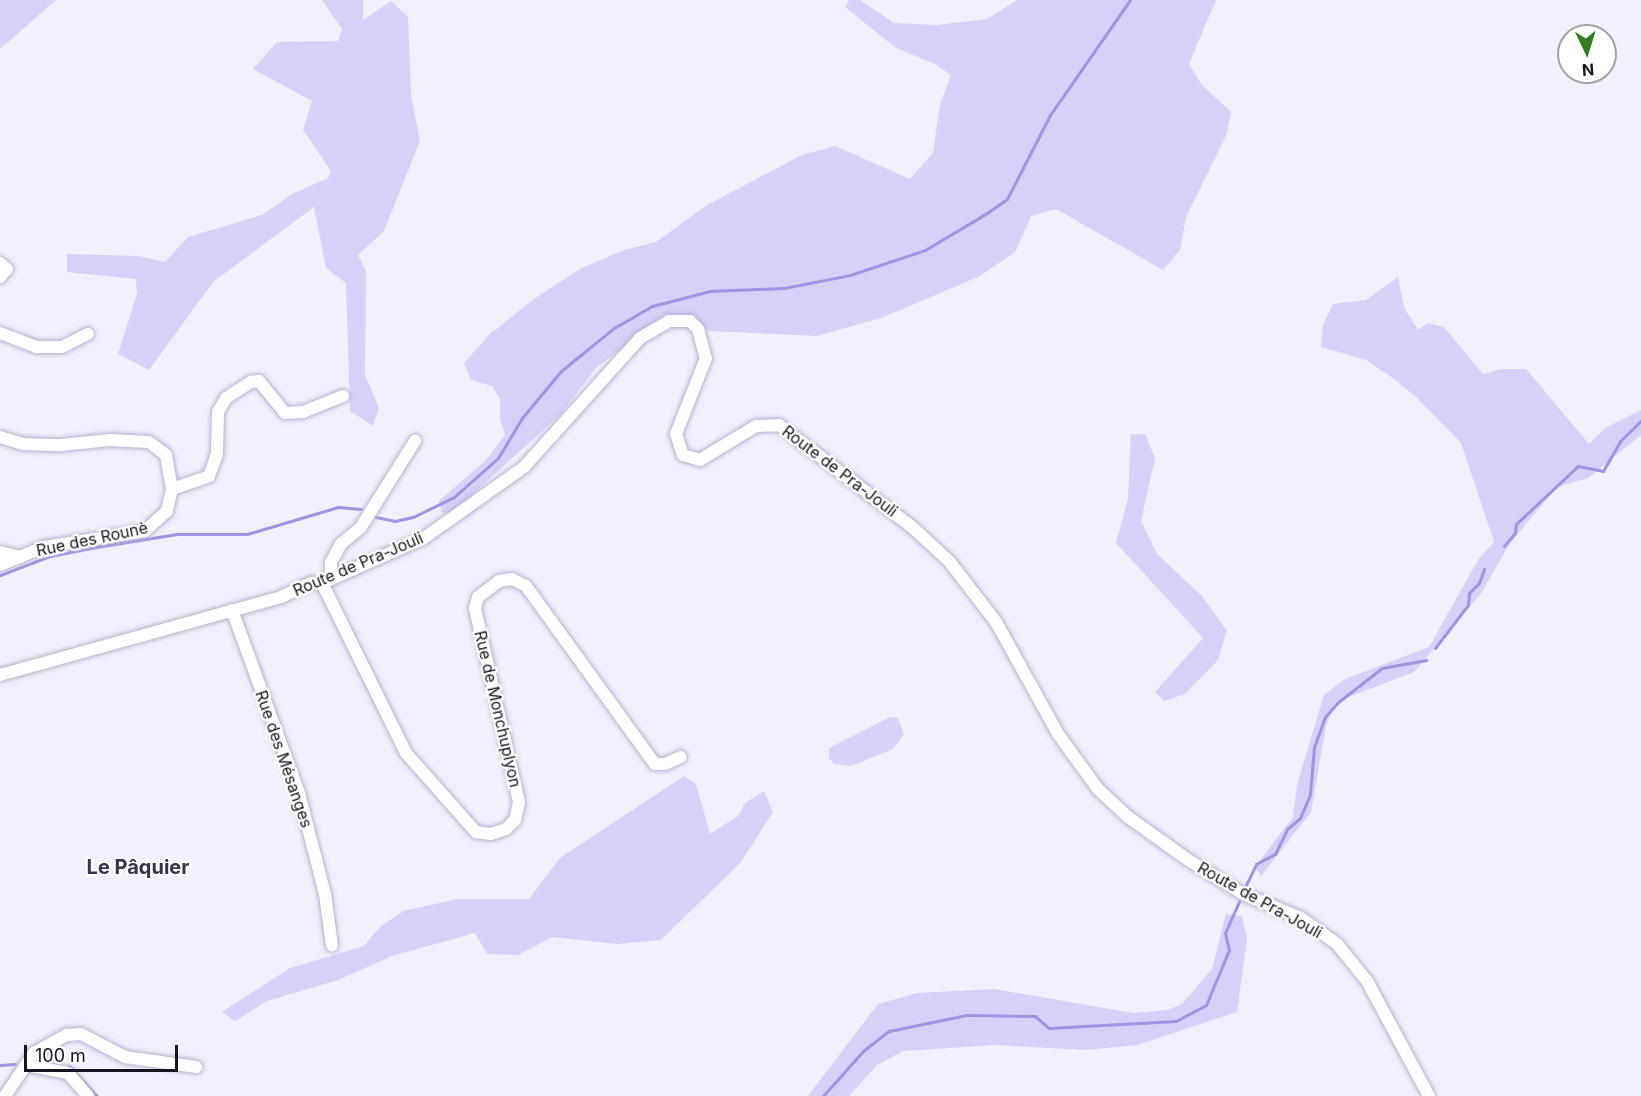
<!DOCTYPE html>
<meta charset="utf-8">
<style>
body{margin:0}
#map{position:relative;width:1641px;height:1096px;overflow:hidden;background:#f1f0fc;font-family:Inter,sans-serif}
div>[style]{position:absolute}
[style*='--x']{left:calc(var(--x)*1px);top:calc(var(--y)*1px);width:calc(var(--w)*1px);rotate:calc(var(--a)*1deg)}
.green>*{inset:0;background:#d5d1f9}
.stream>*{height:3px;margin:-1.5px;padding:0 1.5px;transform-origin:1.5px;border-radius:1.5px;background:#9f94e1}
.roads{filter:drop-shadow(0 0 2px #b5b2d0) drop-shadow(0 0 2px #b5b2d0)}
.minor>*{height:12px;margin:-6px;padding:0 6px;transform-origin:6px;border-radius:6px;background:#fff}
span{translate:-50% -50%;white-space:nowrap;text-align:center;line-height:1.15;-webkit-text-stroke:4.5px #fff;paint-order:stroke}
.street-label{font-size:16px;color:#171620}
.quarter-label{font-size:20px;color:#37334c;font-weight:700}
.north{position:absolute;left:1557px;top:24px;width:60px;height:60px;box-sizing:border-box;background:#fff;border:2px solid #a2a2a6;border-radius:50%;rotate:176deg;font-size:16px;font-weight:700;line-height:24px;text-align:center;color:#171620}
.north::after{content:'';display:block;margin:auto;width:21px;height:27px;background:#347c21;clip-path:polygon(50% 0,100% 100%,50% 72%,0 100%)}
.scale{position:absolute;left:24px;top:1045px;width:154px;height:27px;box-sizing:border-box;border:3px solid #171620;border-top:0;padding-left:8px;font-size:18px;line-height:21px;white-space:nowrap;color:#171620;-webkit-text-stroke:4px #fff;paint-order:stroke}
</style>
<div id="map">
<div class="green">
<div style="clip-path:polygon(0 0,56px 0,0 49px)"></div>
<div style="clip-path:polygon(322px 0,363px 0,363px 20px,391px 1px,408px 17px,411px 95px,420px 141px,384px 231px,358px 255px,366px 271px,365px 375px,379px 408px,373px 426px,350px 411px,346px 283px,326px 268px,314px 207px,213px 282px,149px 370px,118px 354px,137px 294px,136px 279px,67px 272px,67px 254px,138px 256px,165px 262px,188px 237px,262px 215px,292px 194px,328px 178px,331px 171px,303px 130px,312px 101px,253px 69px,277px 42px,338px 41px,342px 29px)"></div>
<div style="clip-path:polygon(849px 0,860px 0,894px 23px,937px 25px,987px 19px,1017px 0,1216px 0,1189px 64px,1202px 85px,1231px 112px,1226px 136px,1186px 217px,1180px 250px,1163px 270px,1056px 209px,1031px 216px,1015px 252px,980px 276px,884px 317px,817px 336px,708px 331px,691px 315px,658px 321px,596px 368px,560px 415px,475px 492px,464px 510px,442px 513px,439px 501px,486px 460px,505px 435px,500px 420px,500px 399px,492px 386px,471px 380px,464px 363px,490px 334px,534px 299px,580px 269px,624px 250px,656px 242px,707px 205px,802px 155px,835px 146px,910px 179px,933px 153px,940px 105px,951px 75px,935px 64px,896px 48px,845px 7px)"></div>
<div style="clip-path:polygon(1398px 277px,1404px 307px,1418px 330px,1428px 323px,1444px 327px,1483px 374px,1502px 369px,1526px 369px,1589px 444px,1605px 428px,1641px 410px,1641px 435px,1588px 478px,1557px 487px,1510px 543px,1482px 592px,1414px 672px,1336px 702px,1326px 726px,1311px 812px,1261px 876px,1255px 867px,1293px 817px,1297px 785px,1324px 695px,1345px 679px,1429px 647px,1478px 560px,1494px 542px,1461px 443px,1415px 396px,1390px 376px,1366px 360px,1321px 347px,1323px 325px,1333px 304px,1366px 300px)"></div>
<div style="clip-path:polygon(1131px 434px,1145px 434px,1155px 458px,1141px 521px,1157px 554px,1201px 595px,1227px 631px,1218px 660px,1185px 694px,1164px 701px,1155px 692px,1203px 638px,1116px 543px,1128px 499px)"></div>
<div style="clip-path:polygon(890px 717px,898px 718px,904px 734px,893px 749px,851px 766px,834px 764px,829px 758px,829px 748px)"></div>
<div style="clip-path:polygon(684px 776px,696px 784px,710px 834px,739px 815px,745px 803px,764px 791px,773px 812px,740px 863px,661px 940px,617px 944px,552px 937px,518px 955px,487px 954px,475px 933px,392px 956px,338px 980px,267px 1001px,235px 1021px,222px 1012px,290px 968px,364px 946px,379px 928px,403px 911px,458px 899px,529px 899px,560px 858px)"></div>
<div style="clip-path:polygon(1226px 914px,1242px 916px,1247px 939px,1237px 1012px,1138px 1045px,1086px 1050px,995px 1045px,904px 1051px,877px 1065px,849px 1096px,808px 1096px,878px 1004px,917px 993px,994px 989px,1133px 1013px,1168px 1010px,1182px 1004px,1212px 969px)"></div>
</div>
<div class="stream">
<div style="--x:376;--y:517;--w:19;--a:12"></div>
<div style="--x:395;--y:521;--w:18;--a:-13"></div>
<div style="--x:413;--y:517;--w:46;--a:-26"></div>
<div style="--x:454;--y:497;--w:59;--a:-41.6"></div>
<div style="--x:498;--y:458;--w:47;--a:-59"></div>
<div style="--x:522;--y:418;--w:61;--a:-50.3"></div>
<div style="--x:561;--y:371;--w:68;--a:-39.1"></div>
<div style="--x:614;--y:328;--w:44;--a:-30.1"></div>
<div style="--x:652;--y:306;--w:60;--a:-14.5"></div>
<div style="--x:710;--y:291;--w:74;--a:-2.3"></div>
<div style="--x:784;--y:288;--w:67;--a:-11.1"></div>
<div style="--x:850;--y:275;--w:79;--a:-18.4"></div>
<div style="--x:925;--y:250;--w:72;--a:-30.8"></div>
<div style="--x:987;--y:213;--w:24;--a:-35"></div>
<div style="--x:1007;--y:199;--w:94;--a:-62.9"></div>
<div style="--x:1050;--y:115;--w:140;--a:-55.2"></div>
<div style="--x:1504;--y:546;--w:17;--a:-50"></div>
<div style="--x:1515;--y:533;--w:9;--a:-84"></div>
<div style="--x:1516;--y:524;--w:85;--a:-43.1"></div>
<div style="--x:1578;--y:466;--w:25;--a:11"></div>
<div style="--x:1603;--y:471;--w:34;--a:-60"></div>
<div style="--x:1620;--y:441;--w:29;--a:-44"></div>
<div style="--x:0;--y:575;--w:53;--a:-20.8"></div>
<div style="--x:50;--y:556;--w:47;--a:-11.1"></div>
<div style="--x:96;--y:547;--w:82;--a:-9.1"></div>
<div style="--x:177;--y:534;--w:70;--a:0"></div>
<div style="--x:247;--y:534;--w:95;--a:-16.5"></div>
<div style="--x:338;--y:507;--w:23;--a:5"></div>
<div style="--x:1435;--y:648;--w:54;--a:-52.5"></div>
<div style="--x:1468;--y:605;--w:12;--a:-85"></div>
<div style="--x:1469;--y:593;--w:14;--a:-45"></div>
<div style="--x:1479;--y:583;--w:15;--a:-70"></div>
<div style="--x:1244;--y:889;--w:28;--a:-64"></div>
<div style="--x:1256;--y:864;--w:21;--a:-28"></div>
<div style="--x:1275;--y:854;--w:28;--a:-64"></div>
<div style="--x:1287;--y:829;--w:17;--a:-40"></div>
<div style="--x:1300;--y:818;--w:26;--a:-67"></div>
<div style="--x:1310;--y:794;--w:47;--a:-85.1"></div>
<div style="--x:1314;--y:747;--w:32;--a:-70"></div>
<div style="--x:1325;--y:717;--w:18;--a:-49"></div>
<div style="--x:1337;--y:703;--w:57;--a:-37.9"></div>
<div style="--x:1382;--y:668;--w:45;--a:-10.3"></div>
<div style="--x:0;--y:1065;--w:15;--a:-4"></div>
<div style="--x:69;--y:1066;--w:41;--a:47"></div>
<div style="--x:823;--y:1096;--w:60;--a:-48.4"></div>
<div style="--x:863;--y:1051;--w:33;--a:-38"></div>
<div style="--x:889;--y:1031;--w:79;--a:-11.7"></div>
<div style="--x:966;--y:1015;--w:69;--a:0.8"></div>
<div style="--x:1035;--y:1016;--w:18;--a:41"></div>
<div style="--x:1049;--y:1028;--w:127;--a:-3.2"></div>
<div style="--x:1176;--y:1021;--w:34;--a:-28"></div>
<div style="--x:1206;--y:1005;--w:60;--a:-67.3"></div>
<div style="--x:1229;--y:950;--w:17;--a:-103"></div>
<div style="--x:1225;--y:933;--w:36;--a:-66"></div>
</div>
<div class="roads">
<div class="minor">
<div style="--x:0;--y:263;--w:9;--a:41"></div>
<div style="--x:7;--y:269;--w:11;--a:131"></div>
<div style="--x:0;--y:333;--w:39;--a:21"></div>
<div style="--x:36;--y:347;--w:26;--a:0"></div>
<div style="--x:62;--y:347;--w:29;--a:-27"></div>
<div style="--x:0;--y:437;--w:24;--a:17"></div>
<div style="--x:23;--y:444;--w:38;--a:2"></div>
<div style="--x:61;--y:445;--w:49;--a:-5.8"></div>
<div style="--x:110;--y:440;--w:39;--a:3"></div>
<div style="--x:149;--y:442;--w:21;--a:37"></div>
<div style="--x:166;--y:455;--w:35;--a:80"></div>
<div style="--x:172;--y:489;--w:23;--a:103"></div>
<div style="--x:167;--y:511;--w:30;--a:138"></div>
<div style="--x:145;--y:531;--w:102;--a:171"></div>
<div style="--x:44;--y:547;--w:48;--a:157.8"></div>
<div style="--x:172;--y:489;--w:39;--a:-19"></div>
<div style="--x:209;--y:476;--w:23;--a:-70"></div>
<div style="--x:217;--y:454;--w:42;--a:-88.6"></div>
<div style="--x:218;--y:412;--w:16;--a:-60"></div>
<div style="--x:226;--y:398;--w:30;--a:-33"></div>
<div style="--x:251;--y:382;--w:8;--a:-7"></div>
<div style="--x:259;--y:381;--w:41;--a:50.9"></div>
<div style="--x:285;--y:413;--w:18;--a:-3"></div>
<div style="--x:303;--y:412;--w:43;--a:-21.8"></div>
<div style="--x:0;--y:552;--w:21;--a:14"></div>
<div style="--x:331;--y:577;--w:15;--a:-90"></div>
<div style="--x:331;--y:562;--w:21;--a:-61"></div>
<div style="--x:341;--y:544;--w:26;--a:-40"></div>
<div style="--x:361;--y:527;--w:102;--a:-57.9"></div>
<div style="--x:322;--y:583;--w:190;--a:63.7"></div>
<div style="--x:406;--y:753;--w:106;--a:48.5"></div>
<div style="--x:476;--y:832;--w:15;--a:8"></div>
<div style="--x:491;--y:834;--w:16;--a:-18"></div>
<div style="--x:506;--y:829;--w:13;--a:-45"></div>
<div style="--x:515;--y:820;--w:18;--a:-77"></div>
<div style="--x:519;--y:802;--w:199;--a:-102.8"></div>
<div style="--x:475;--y:608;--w:11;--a:-75"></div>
<div style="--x:478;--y:597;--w:26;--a:-37"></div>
<div style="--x:499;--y:581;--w:13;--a:-9"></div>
<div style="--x:512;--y:579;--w:16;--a:27"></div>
<div style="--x:526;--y:586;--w:220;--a:54.1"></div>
<div style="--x:655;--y:764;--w:10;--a:0"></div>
<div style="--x:665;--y:764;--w:17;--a:-24"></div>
<div style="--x:232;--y:610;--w:195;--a:69.9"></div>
<div style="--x:299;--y:793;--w:104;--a:75.6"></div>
<div style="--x:325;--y:894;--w:52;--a:82.3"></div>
<div style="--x:0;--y:675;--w:292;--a:-15.5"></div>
<div style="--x:281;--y:597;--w:33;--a:-25"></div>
<div style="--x:311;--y:583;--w:11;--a:0"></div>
<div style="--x:322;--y:583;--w:111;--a:-23.8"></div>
<div style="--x:424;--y:538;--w:123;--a:-35.4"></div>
<div style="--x:524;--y:467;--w:173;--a:-48"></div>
<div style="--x:640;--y:338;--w:34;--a:-30"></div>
<div style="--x:669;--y:321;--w:21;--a:0"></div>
<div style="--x:690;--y:321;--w:11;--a:45"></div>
<div style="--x:698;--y:329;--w:30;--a:75"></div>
<div style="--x:706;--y:358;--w:82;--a:111.5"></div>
<div style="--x:676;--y:434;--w:22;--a:72"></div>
<div style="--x:683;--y:455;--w:18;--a:16"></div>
<div style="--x:700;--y:460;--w:66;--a:-31.3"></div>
<div style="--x:756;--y:426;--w:23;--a:-2"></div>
<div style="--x:779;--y:425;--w:168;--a:37.5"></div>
<div style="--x:912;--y:527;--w:50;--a:42.6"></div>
<div style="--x:949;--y:561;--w:77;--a:52.4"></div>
<div style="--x:996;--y:622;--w:128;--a:61"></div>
<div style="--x:1058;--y:734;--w:68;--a:54"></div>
<div style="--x:1098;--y:789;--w:41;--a:43"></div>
<div style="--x:1128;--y:817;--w:76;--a:35.4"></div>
<div style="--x:1190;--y:861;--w:62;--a:31.9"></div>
<div style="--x:1243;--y:894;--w:63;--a:22.5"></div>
<div style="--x:1301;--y:918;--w:44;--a:35.8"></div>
<div style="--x:1337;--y:944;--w:48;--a:51"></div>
<div style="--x:1367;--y:981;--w:131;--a:61.7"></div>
<div style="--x:26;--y:1065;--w:43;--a:10.8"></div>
<div style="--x:68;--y:1073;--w:30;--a:49"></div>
<div style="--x:5;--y:1096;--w:52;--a:-56"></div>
<div style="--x:34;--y:1053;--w:38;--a:-29"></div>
<div style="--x:67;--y:1035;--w:14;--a:-4"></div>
<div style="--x:81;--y:1034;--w:50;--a:27.6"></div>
<div style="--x:125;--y:1057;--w:72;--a:8"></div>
</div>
</div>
<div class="street-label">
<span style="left:840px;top:471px;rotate:37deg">Route de Pra-Jouli</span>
<span style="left:92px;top:539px;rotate:-12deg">Rue des Rounè</span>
<span style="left:358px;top:564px;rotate:-23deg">Route de Pra-Jouli</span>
<span style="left:498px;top:709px;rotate:77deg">Rue de Monchuplyon</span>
<span style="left:284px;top:759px;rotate:71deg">Rue des Mésanges</span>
<span style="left:1260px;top:900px;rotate:29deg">Route de Pra-Jouli</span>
</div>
<div class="quarter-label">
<span style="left:138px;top:867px">Le Pâquier</span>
</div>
<div class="north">N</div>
<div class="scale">100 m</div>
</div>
